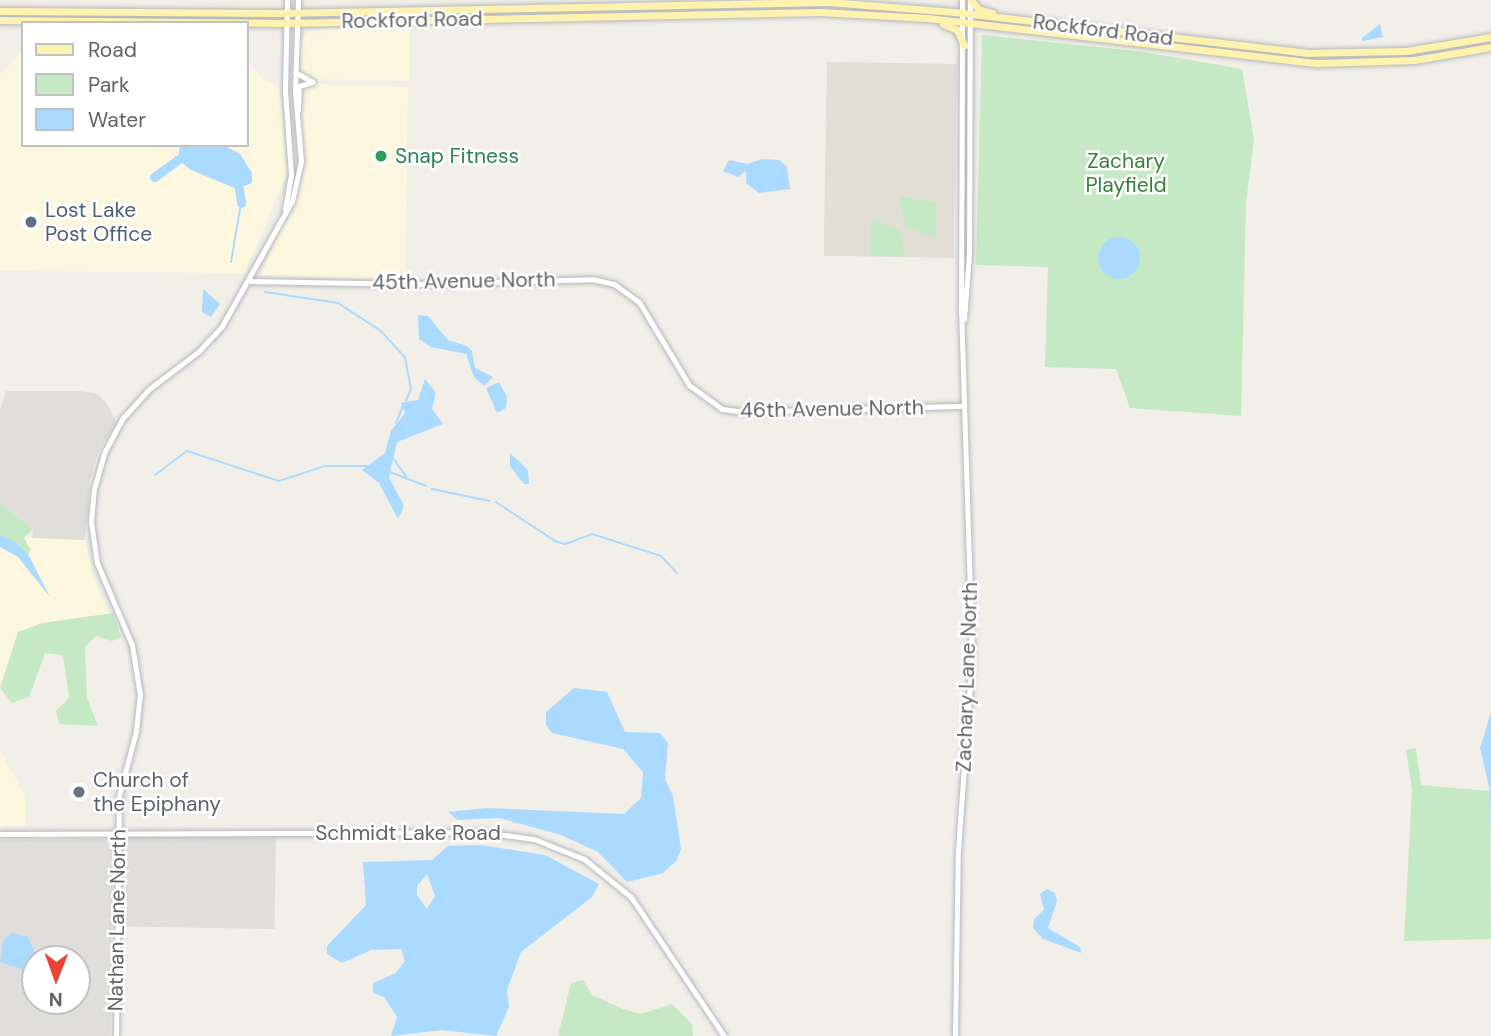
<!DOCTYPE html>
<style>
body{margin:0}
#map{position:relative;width:1491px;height:1036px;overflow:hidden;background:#f1efe8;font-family:"DM Sans",sans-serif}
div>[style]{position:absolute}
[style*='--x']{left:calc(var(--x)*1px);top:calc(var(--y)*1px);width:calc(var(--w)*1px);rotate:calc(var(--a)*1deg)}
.commercial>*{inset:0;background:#fef7e0}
.industrial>*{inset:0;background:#e0deda;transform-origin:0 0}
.education>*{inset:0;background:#e1ded6;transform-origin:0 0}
.green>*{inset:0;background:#c5e8c5}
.water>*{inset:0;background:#aadaff}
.round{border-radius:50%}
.stream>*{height:2px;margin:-1px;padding:0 1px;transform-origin:1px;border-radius:1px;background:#aadaff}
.river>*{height:9px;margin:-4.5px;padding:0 4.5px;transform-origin:4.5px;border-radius:4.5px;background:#aadaff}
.roads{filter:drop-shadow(0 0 2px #b5b8bc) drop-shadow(0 0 2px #b5b8bc)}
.minor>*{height:5px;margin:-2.5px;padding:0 2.5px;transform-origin:2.5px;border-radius:2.5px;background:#fff}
.major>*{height:7px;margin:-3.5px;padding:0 3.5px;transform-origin:3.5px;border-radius:3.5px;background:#fff2af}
.dots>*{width:19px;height:19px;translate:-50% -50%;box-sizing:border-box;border:4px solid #fff;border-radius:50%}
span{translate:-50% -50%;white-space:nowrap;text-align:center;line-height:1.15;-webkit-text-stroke:5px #fff;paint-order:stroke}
.street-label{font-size:21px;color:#5f6368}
.leisure-label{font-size:21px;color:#27864d}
.left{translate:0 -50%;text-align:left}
.park-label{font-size:21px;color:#348238}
.service-label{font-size:21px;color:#4e5e75}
.worship-label{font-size:21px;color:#5b616d}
.legend{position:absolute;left:21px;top:21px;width:228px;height:126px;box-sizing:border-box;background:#fff;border:2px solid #bfc1c3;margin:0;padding:9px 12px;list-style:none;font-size:21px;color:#5f6368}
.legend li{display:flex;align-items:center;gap:14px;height:35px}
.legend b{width:35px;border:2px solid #bfc1c3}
.north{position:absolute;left:21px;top:945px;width:70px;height:70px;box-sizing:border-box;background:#fff;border:2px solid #bfc1c3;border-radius:50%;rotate:181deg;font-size:19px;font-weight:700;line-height:28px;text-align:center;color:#5f6368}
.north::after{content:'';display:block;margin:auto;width:24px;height:32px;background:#ea4335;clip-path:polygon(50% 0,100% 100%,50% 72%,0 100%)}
</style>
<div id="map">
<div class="commercial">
<div style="clip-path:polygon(410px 24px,409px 81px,303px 79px,301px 75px,300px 43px,310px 29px)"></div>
<div style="clip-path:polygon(23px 49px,23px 145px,247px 145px,247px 61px,264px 80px,279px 86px,288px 171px,245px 273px,0 271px,0 75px)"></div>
<div style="clip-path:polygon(305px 84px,408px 87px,405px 281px,261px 275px,303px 174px,300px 122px,300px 87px)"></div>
<div style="clip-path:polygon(0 536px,85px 540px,93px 577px,111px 619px,20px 639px,0 692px)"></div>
<div style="clip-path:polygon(0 750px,25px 796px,26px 826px,0 826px)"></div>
</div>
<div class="industrial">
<div style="clip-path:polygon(6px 391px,80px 391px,98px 394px,108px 405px,116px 422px,98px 452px,90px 481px,85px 540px,32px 538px,33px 529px,0 503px,0 410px)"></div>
<div style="left:276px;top:838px;width:91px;height:149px;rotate:91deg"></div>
<div style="clip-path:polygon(evenodd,108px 839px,113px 844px,110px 1036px,0 1036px,0 840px,108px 839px,35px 959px,77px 959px,77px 1001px,35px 1001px,35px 959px)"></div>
</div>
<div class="education">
<div style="left:957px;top:64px;width:194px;height:130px;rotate:91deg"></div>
</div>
<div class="green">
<div style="clip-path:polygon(982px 35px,1144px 52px,1242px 69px,1254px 140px,1246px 203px,1241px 416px,1130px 408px,1116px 369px,1045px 367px,1048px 267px,976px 265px)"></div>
<div style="clip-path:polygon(898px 196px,936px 203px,936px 238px,906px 227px)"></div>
<div style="clip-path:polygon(871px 219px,899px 230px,905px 257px,870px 255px)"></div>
<div style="clip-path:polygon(0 503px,33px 529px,24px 538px,31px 550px,28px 554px,16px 542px,0 536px)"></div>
<div style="clip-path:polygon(113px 613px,121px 637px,112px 641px,96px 636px,85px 647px,87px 698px,98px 726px,59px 724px,56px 711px,69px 698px,63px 655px,45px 653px,29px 697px,12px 703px,0 688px,18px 632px,42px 623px)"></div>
<div style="clip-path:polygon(1416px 748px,1421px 785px,1490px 791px,1491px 939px,1404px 941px,1412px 790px,1406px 750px)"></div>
<div style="clip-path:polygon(583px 980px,592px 995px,623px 1009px,641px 1014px,672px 1004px,692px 1024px,693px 1036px,558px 1036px,571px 983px)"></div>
</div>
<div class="water">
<div style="clip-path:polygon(1380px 24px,1383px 37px,1362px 41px,1362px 38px)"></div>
<div style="clip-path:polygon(180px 145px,223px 145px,240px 154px,252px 173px,252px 183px,237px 189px,191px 170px,178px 160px)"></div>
<div style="clip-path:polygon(762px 159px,780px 160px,787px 167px,790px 189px,759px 193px,746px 183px,746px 171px,738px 177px,723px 171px,729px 160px,748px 164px)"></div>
<div class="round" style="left:1098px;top:237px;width:42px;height:42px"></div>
<div style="clip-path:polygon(203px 289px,220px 304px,211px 317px,202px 312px)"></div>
<div style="clip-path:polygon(418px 315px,428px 316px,448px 340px,467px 346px,472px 351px,475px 368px,493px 377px,484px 386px,474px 377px,466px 354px,431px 347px,419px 339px)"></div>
<div style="clip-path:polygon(425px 379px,436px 393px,432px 409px,443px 424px,397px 442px,389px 477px,404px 506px,398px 519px,379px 483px,362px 470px,385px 453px,391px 431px,405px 413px,401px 403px,418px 400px)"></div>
<div style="clip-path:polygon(499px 382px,507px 397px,506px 408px,497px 413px,486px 388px)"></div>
<div style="clip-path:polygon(510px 453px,528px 470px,529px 484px,524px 484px,510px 466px)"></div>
<div style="clip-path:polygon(0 535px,16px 542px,28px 554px,50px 597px,18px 557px,0 547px)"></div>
<div style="clip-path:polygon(574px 688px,607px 692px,625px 732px,660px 733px,668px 743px,665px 779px,673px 796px,681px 849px,677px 860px,663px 873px,627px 882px,598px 852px,561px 835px,499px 818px,458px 820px,448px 812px,487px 808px,624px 814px,641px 798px,643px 772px,623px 749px,552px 733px,546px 725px,546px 712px)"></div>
<div style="clip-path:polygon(1491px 712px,1491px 855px,1490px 791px,1480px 748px)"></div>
<div style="clip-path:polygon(evenodd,480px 845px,545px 855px,599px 884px,592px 897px,521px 952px,507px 990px,509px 1007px,496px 1036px,442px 1030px,391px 1036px,397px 1017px,384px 997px,373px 993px,373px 983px,396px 973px,405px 961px,401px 949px,371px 950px,342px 963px,327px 954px,327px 946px,366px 905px,363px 862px,432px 860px,448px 846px,480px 845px,427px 874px,435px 896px,427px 909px,417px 895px,417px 886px,427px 874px)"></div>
<div style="clip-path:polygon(1047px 889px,1055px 893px,1057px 901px,1048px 928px,1080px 947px,1081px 953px,1043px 939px,1033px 928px,1034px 919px,1044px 910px,1040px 894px)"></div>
<div style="clip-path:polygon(11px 933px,28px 937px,37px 959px,35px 974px,0 962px,3px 941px)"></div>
</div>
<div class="stream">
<div style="--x:231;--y:262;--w:60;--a:-80.4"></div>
<div style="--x:265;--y:292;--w:74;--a:8.6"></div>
<div style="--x:338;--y:303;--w:51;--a:33.1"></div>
<div style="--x:381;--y:331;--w:36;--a:48"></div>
<div style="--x:405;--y:358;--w:32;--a:79"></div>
<div style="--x:411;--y:389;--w:13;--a:113"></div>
<div style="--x:396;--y:423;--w:18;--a:-68"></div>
<div style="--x:392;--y:456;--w:25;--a:56"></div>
<div style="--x:390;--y:472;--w:39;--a:21"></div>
<div style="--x:155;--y:475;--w:40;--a:-37"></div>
<div style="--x:187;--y:451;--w:97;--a:18.1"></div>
<div style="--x:279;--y:481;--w:48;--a:-18.1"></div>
<div style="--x:325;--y:466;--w:43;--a:0"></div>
<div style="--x:432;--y:489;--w:59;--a:11.7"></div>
<div style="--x:496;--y:502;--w:71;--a:33.5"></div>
<div style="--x:555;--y:541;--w:10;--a:17"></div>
<div style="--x:565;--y:544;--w:29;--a:-20"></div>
<div style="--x:592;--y:534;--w:72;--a:17.7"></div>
<div style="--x:661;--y:556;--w:23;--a:47"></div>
</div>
<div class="river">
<div style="--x:154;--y:177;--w:39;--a:-36"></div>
<div style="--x:237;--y:177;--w:26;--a:81"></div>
</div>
<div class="roads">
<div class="minor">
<div style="--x:295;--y:72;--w:20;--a:30"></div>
<div style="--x:298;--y:110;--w:24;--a:-88"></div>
<div style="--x:299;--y:86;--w:14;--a:-17"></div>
<div style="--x:285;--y:209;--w:36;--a:-80"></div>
<div style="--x:291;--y:174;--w:84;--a:-94.1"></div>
<div style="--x:285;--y:90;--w:90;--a:-88.7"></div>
<div style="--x:249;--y:281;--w:169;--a:1"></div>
<div style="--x:418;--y:284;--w:174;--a:-1.6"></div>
<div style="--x:592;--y:279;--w:23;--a:13"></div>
<div style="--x:614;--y:284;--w:31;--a:36"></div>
<div style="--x:639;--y:302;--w:97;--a:58.9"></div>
<div style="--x:689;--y:385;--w:41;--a:36"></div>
<div style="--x:722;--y:409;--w:24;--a:7"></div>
<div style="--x:746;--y:412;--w:218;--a:-1.6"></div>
<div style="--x:964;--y:319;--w:65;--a:-85.6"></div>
<div style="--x:969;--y:254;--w:254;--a:-89.8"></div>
<div style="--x:0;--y:834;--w:482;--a:-0.2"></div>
<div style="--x:482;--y:832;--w:52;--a:7.7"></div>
<div style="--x:534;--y:839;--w:54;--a:21.8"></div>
<div style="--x:584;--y:859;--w:60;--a:39"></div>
<div style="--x:631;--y:897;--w:167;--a:56.2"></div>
<div style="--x:116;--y:1036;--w:240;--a:-89.3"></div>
<div style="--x:119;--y:796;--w:67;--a:-75.3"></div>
<div style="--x:136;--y:731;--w:36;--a:-84"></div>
<div style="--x:140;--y:695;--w:51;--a:-99.1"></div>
<div style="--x:132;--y:645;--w:89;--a:-113.1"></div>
<div style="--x:97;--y:563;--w:41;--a:-98.3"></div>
<div style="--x:91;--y:522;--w:33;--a:-85"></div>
<div style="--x:94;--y:489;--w:37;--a:-74"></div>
<div style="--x:104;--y:453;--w:40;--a:-62"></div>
<div style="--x:123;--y:418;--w:39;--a:-48"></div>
<div style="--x:149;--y:389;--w:61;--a:-37.1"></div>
<div style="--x:198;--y:352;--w:35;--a:-47"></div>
<div style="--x:222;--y:326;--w:143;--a:-60.8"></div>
<div style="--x:292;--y:201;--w:41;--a:-77.3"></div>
<div style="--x:301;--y:161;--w:70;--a:-94.9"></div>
<div style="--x:295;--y:91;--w:91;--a:-88.1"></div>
<div style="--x:955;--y:1036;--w:186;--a:-89.1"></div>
<div style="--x:958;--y:850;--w:194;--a:-85.9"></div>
<div style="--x:972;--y:657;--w:345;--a:-91.8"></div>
<div style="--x:961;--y:312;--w:312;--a:-89.8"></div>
</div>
<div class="major">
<div style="--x:971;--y:0;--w:11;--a:52"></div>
<div style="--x:978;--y:9;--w:15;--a:16"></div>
<div style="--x:0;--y:11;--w:281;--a:0.4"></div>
<div style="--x:281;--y:13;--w:548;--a:-1.15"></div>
<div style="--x:829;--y:2;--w:125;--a:4.6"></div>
<div style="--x:954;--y:12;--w:355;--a:6.6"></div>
<div style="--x:1307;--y:53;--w:99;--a:-1.2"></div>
<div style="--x:1406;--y:51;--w:86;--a:-9.4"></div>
<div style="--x:0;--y:20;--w:286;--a:0.6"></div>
<div style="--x:286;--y:23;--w:534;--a:-1.18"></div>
<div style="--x:820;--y:12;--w:107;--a:3.2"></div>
<div style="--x:927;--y:18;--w:393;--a:6.6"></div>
<div style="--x:1317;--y:63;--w:97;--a:-1.8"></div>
<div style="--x:1414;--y:60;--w:78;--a:-9.6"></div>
<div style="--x:943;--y:24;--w:15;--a:23"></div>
<div style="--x:957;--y:30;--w:17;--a:65"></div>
</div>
</div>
<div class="dots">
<div style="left:381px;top:156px;background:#2e9e5b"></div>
<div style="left:31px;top:222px;background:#5c6f8a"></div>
<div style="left:79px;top:792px;background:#6b7280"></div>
</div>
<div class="street-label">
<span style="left:412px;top:20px;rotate:-1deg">Rockford Road</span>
<span style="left:1103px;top:30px;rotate:7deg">Rockford Road</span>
<span style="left:464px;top:281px;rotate:-1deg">45th Avenue North</span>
<span style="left:832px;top:409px;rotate:-1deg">46th Avenue North</span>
<span style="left:967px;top:677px;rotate:-88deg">Zachary Lane North</span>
<span style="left:408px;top:833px">Schmidt Lake Road</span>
<span style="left:117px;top:920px;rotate:-89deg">Nathan Lane North</span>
</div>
<div class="leisure-label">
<span class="left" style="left:395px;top:156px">Snap Fitness</span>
</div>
<div class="park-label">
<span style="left:1126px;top:173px">Zachary<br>Playfield</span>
</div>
<div class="service-label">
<span class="left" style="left:45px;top:222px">Lost Lake<br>Post Office</span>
</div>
<div class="worship-label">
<span class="left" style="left:93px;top:792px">Church of<br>the Epiphany</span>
</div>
<ul class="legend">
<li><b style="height:9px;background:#fff2af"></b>Road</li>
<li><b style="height:19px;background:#c5e8c5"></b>Park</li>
<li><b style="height:19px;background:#aadaff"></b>Water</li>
</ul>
<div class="north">N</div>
</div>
